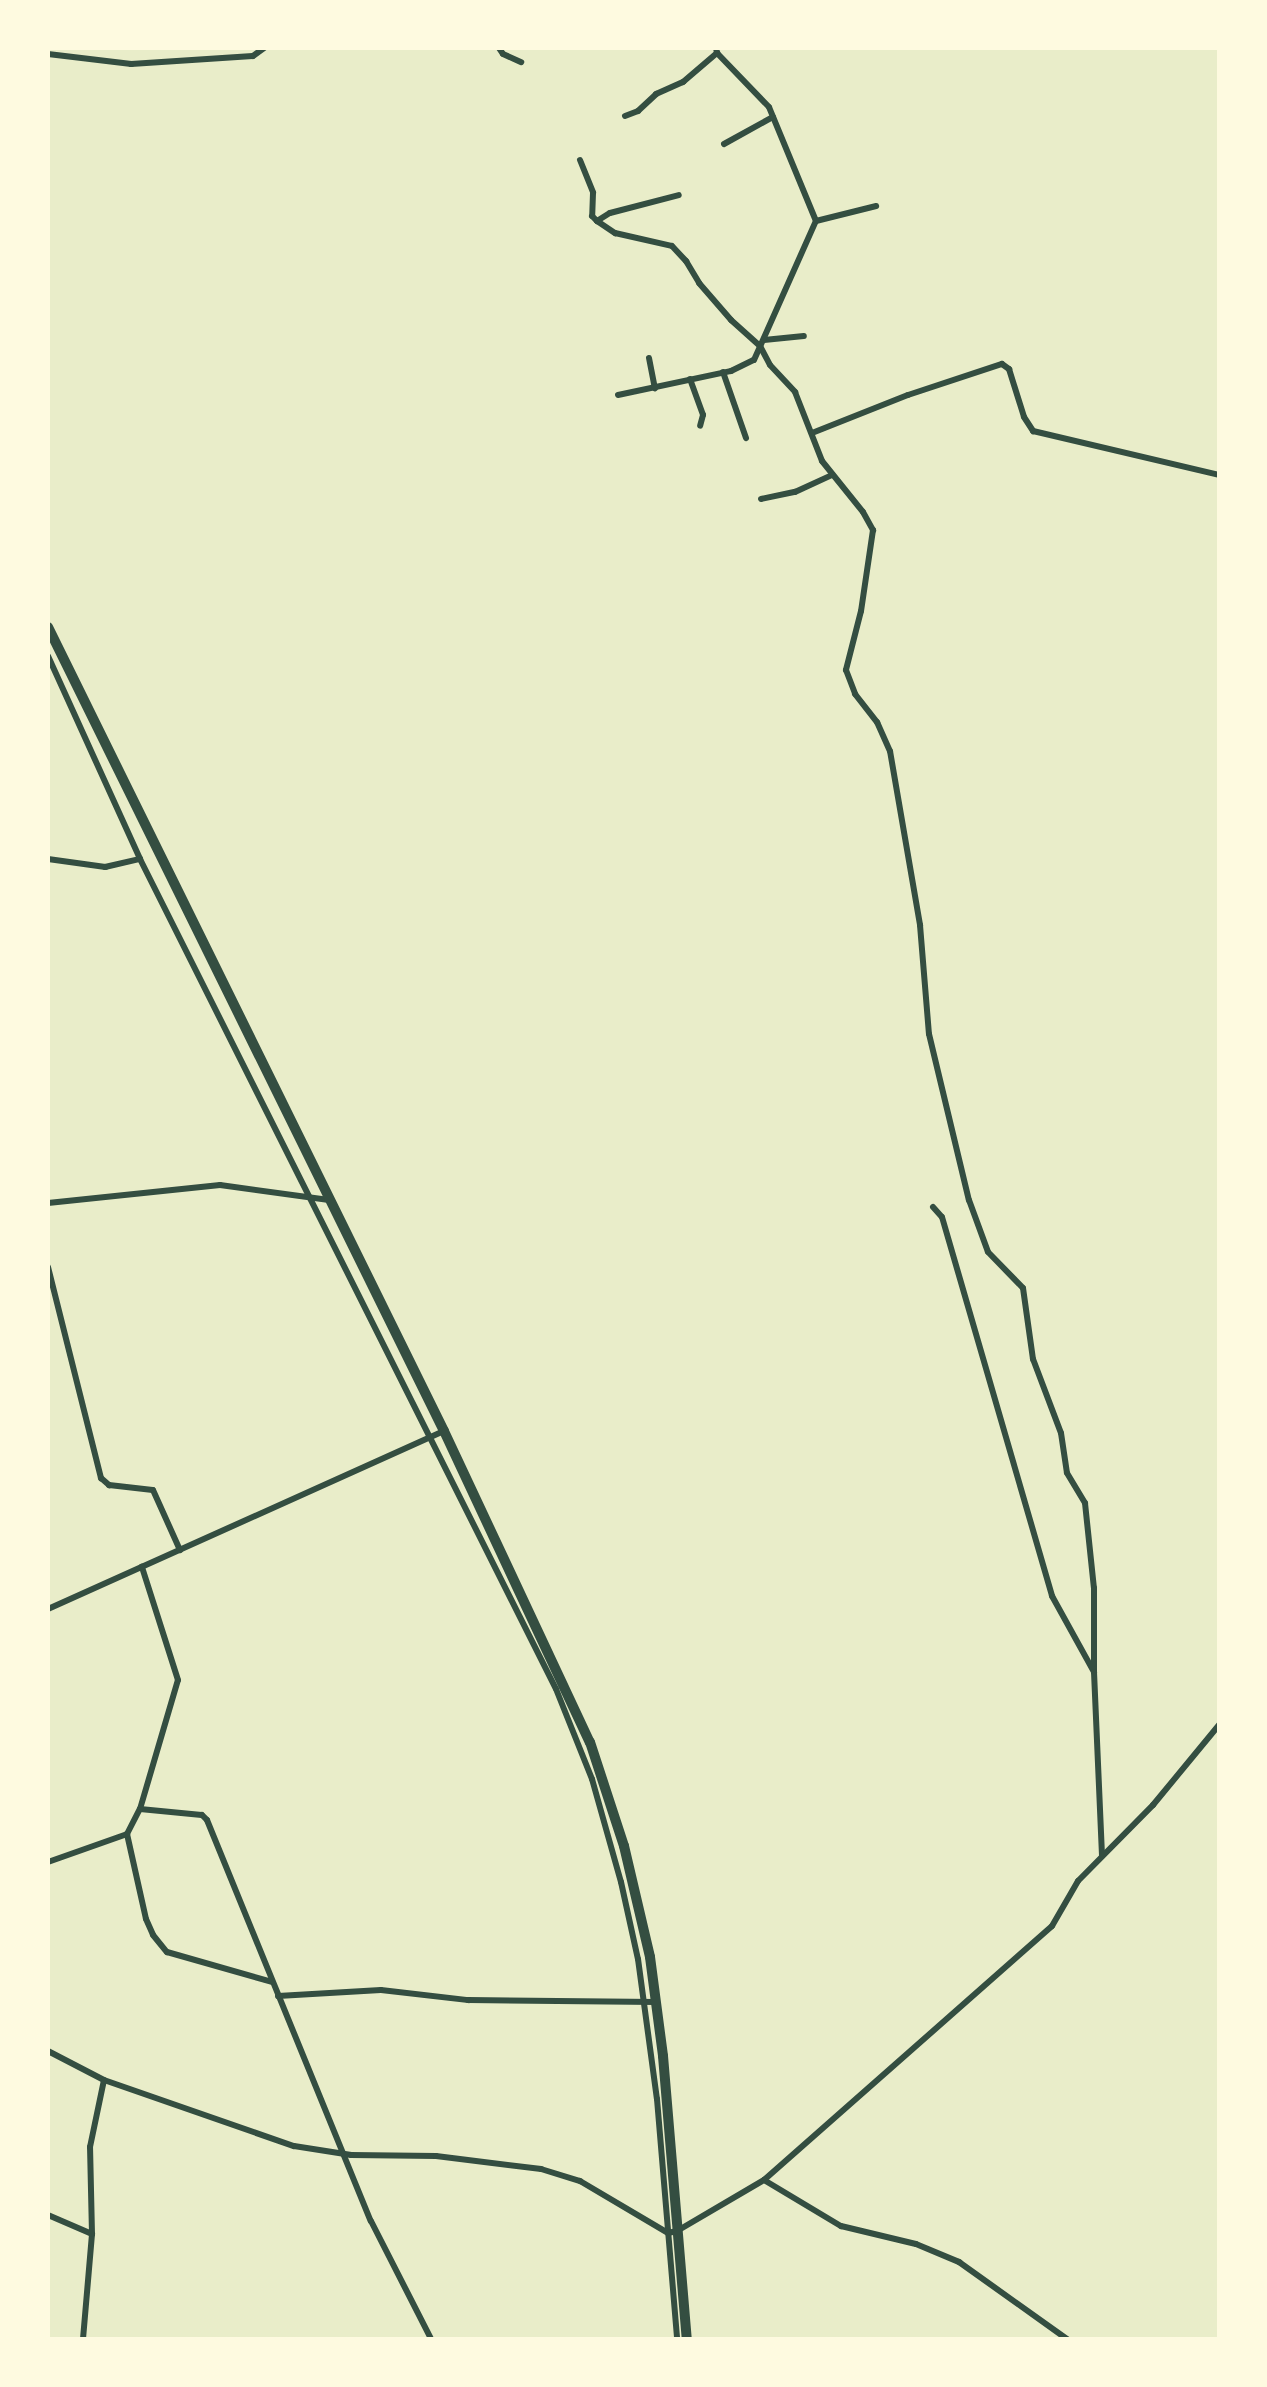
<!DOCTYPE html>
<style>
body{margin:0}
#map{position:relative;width:1267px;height:2387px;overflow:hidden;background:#e9edc9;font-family:Poppins,sans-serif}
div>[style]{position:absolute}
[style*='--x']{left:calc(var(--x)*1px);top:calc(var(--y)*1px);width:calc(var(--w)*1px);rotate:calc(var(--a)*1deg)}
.minor>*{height:6px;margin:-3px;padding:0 3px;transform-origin:3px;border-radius:3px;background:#344e41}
.trunk>*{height:10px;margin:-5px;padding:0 5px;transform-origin:5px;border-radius:5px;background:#344e41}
span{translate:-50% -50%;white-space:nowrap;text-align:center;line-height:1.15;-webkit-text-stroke:6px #fefae0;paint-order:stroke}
.frame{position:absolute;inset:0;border:50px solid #fefae0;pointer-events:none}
</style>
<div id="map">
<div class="minor">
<div style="--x:499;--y:48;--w:7;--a:56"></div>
<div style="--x:503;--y:54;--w:20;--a:24"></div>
<div style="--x:48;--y:54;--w:84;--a:6.9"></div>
<div style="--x:131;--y:64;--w:122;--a:-3.8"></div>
<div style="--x:253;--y:56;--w:14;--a:-36"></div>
<div style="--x:625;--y:116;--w:14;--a:-21"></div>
<div style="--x:638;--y:111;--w:25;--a:-43"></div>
<div style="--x:656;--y:94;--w:30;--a:-24"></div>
<div style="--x:683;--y:82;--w:45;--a:-40.5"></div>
<div style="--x:724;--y:144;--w:56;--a:-28.9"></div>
<div style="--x:580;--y:160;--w:35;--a:68"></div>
<div style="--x:593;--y:193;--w:23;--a:92"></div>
<div style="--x:592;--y:216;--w:7;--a:45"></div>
<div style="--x:597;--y:221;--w:15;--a:-32"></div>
<div style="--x:610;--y:213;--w:71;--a:-14.6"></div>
<div style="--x:597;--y:221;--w:22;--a:34"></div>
<div style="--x:615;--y:233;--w:58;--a:12.8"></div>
<div style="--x:672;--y:246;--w:21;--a:47"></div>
<div style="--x:686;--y:261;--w:26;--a:59"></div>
<div style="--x:699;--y:283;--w:49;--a:49.1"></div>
<div style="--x:731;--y:320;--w:39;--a:42"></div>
<div style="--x:760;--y:346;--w:21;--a:62"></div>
<div style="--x:770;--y:365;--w:37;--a:47"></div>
<div style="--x:795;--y:392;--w:74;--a:68.6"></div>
<div style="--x:822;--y:461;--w:65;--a:51.2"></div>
<div style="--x:863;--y:512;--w:21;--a:61"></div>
<div style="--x:873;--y:530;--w:82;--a:98.4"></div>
<div style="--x:861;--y:611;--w:61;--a:104.3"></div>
<div style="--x:846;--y:670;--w:26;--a:69"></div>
<div style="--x:855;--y:694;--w:36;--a:52"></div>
<div style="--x:877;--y:722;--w:32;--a:66"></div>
<div style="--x:890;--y:751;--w:177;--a:80.2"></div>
<div style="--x:920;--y:925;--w:109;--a:85.3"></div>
<div style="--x:929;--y:1034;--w:171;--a:76.5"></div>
<div style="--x:969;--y:1200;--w:55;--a:69.9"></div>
<div style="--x:988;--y:1252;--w:50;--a:45.8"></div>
<div style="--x:1023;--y:1288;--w:72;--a:82"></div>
<div style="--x:1033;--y:1359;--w:79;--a:69.3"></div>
<div style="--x:1061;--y:1433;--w:40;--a:81.5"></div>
<div style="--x:1067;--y:1473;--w:35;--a:59"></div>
<div style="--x:1085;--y:1503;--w:85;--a:84"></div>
<div style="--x:1094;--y:1588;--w:84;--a:90"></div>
<div style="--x:816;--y:221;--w:62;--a:-14"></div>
<div style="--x:764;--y:340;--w:40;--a:-5.7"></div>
<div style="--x:649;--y:358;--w:31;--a:79"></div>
<div style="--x:723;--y:372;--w:70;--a:70.8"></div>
<div style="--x:690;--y:379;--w:38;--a:70"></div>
<div style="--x:703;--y:415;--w:11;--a:105"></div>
<div style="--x:618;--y:395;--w:116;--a:-12"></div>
<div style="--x:731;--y:371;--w:25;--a:-26"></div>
<div style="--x:754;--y:360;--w:152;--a:-66"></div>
<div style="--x:816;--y:221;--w:123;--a:-112.4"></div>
<div style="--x:769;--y:107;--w:75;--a:-133.9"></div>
<div style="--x:717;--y:53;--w:5;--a:-101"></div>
<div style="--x:812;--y:433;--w:103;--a:-21.6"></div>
<div style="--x:908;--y:395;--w:99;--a:-18.3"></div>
<div style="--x:1002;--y:364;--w:9;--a:36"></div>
<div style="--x:1009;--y:369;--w:50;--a:72.6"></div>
<div style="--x:1024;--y:417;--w:17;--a:57"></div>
<div style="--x:1033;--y:431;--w:191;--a:13.3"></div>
<div style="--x:761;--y:499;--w:35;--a:-12"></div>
<div style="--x:795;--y:492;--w:41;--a:-24.7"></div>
<div style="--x:48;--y:656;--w:223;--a:65.6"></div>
<div style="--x:140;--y:859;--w:928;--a:63.38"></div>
<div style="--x:556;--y:1689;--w:97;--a:68.2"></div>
<div style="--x:592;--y:1779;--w:107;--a:74.3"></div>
<div style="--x:621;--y:1882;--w:79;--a:77.6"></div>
<div style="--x:638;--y:1959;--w:141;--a:82.3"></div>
<div style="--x:657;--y:2099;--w:241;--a:85.2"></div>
<div style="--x:48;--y:859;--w:58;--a:8"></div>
<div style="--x:105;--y:867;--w:36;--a:-13"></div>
<div style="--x:48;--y:1203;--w:173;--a:-6"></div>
<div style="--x:220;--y:1185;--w:110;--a:7.8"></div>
<div style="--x:933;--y:1207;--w:13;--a:48"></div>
<div style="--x:942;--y:1217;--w:395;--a:73.8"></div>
<div style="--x:1052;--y:1596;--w:87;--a:61.1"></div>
<div style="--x:1094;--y:1672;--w:184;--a:87.5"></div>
<div style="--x:48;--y:1267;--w:218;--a:75.9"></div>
<div style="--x:101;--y:1478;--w:11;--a:41"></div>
<div style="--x:109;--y:1485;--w:44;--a:6.5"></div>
<div style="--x:153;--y:1490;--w:66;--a:65.8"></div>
<div style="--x:48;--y:1609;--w:434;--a:-24.2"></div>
<div style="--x:140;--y:1809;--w:62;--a:5.5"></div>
<div style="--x:202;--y:1815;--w:7;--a:45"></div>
<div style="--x:207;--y:1820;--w:433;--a:67.8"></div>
<div style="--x:371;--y:2221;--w:132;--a:63"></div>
<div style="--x:127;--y:1834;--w:87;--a:77.4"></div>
<div style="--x:146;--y:1919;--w:17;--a:66"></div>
<div style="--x:153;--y:1935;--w:22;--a:51"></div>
<div style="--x:167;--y:1952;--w:109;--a:15.9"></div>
<div style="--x:48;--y:1862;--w:84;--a:-19.5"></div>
<div style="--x:127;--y:1834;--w:28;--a:-63"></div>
<div style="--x:140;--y:1809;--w:134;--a:-73.6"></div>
<div style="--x:178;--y:1680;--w:119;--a:-107.7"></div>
<div style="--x:278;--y:1996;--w:103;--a:-3.3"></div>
<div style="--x:381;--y:1990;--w:88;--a:6.6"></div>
<div style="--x:468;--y:2000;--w:188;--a:0.6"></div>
<div style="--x:48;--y:2051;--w:63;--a:27.4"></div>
<div style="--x:104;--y:2080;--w:201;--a:19.2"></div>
<div style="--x:294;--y:2146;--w:58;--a:9"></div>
<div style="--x:351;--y:2155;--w:85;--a:0.7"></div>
<div style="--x:436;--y:2156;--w:106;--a:7.1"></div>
<div style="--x:541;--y:2169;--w:41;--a:17.1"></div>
<div style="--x:580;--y:2181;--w:102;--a:30.6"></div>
<div style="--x:668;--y:2233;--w:9;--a:-13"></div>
<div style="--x:677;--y:2231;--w:101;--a:-30.4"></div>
<div style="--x:764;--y:2180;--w:384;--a:-41.4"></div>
<div style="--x:1052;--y:1926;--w:52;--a:-60"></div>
<div style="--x:1078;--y:1881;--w:107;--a:-45.4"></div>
<div style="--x:1153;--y:1805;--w:104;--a:-50.5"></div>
<div style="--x:764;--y:2180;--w:90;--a:30.9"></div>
<div style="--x:841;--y:2226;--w:77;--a:13.5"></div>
<div style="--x:916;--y:2244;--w:47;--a:22.7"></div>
<div style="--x:959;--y:2262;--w:133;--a:35.5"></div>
<div style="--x:48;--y:2215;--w:48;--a:23.4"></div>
<div style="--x:83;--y:2339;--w:105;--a:-85.1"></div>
<div style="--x:92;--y:2234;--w:87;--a:-91.3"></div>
<div style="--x:90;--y:2147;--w:68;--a:-78.2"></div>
</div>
<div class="trunk">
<div style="--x:48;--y:627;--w:896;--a:63.78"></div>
<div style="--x:444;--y:1431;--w:344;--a:64.9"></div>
<div style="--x:590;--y:1742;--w:109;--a:71.9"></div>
<div style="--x:624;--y:1846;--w:114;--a:76.8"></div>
<div style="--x:650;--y:1957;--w:100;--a:82.5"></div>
<div style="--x:663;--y:2056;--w:284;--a:85.2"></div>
</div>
<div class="frame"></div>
</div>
